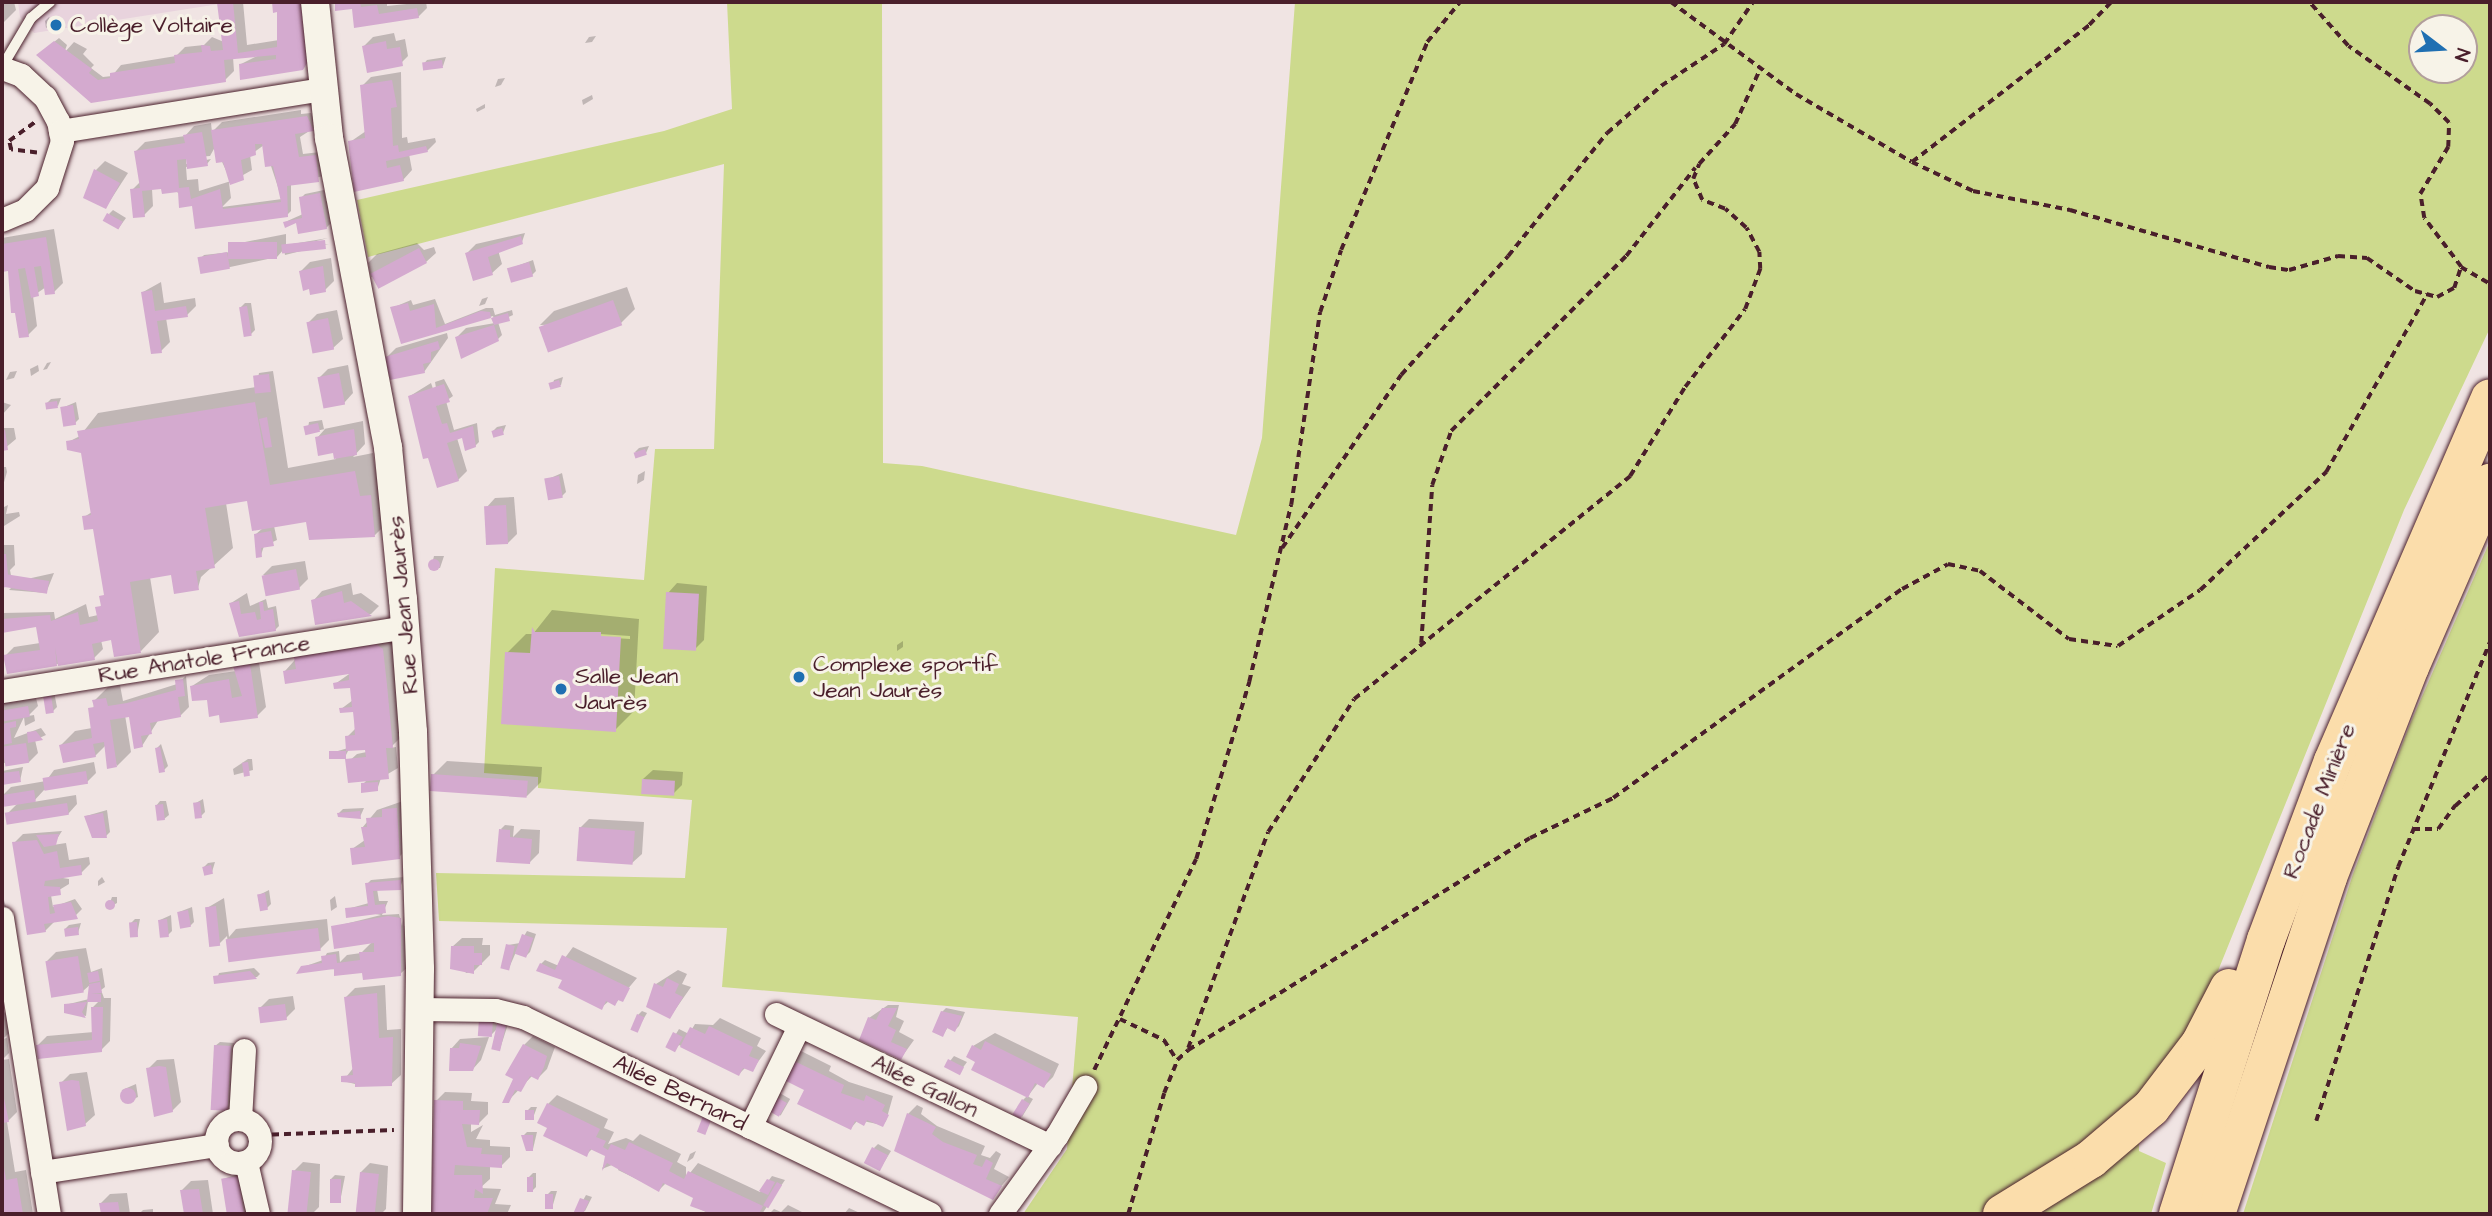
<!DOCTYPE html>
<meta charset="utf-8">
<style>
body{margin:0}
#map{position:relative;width:2492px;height:1216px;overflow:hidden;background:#f0e4e3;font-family:"Architects Daughter",sans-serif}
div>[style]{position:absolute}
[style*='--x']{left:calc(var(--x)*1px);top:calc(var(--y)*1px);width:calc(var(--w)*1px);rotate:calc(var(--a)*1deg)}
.built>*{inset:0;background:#e8d3dd}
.green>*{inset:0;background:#cdda8d}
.shadow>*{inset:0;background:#0003;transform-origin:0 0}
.building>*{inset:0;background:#d4aacf;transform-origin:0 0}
.round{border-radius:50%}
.path>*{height:3.5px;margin-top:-1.75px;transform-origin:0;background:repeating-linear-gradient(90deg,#4a1f2b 0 7px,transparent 0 12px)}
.roads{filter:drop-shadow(0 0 2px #4a1f2b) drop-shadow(0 0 2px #4a1f2b)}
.service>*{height:10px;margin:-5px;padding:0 5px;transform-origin:5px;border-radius:5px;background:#f7f3e8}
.minor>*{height:23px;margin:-11.5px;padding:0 11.5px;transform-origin:11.5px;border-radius:11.5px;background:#f7f3e8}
.minor>.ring{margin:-11.5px;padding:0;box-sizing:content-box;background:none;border:23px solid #f7f3e8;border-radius:50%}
.tertiary>*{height:28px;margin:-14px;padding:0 14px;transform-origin:14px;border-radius:14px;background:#f7f3e8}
.motorway>*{height:38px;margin:-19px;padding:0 19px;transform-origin:19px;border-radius:19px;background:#fbddab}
.dots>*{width:19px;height:19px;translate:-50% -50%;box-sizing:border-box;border:4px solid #f7f3e8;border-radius:50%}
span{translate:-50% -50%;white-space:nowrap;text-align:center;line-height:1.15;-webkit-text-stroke:6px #f7f3e8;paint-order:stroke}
.poi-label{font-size:23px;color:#4a1f2b}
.left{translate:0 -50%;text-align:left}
.street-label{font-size:23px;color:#4a1f2b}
.frame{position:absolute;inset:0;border:4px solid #4a1f2b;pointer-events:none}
.north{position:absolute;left:2408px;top:14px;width:70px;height:70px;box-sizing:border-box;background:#f7f3e8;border:2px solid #b29e9c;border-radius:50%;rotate:107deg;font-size:19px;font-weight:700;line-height:28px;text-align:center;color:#4a1f2b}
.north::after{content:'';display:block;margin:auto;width:24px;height:32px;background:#1f6fb2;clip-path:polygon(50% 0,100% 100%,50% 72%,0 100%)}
</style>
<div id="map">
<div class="built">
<div style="clip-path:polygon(18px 2px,232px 2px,34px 33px,20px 17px)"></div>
</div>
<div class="green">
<div style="clip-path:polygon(evenodd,727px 2px,882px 2px,883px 463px,922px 466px,1236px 535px,1262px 438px,1295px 2px,2490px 2px,2490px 328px,2404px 510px,2201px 1013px,2138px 1105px,2139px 1151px,2166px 1163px,2151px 1214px,1023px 1214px,1067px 1149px,1078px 1017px,722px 987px,727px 928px,439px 921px,436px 873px,685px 878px,692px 800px,538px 788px,538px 777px,484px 773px,495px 568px,644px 580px,655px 449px,714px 449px,724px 164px,368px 257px,357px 200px,664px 131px,732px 109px,727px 2px,2422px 28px,2464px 28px,2464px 70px,2422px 70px,2422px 28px)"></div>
<div style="clip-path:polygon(2490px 541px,2490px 1214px,2243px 1214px,2353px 874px,2410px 724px)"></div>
</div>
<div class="shadow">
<div style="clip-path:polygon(2px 2px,14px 2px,16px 10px,2px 24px)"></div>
<div style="clip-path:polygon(221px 2px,243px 2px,247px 45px,279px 40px,279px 12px,272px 2px,311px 2px,311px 59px,302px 68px,241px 64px,259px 55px,233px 57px,234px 71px,225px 80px,92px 102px,43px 51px,59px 38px,67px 45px,64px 53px,74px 42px,87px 49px,83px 54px,94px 65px,91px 68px,103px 77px,112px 76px,121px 65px,176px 56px,185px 47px,204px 45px,212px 37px,224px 42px)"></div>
<div style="clip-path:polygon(336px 2px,387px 2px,387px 6px,426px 2px,427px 8px,418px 17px,356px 26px,353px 7px,337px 9px)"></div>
<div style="clip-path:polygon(49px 17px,53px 23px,46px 28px,45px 21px)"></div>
<div style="clip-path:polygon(394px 33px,396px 41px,405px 39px,408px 56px,399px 65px,364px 46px,373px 37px)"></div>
<div style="clip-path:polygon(596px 36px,592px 42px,585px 43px,589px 37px)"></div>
<div style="clip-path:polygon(446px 57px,443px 66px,423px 65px,427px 60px)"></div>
<div style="clip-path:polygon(401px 72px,402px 138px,407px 137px,408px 143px,435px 138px,436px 142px,427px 151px,409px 154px,412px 170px,403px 180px,350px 142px,366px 131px,362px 86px,371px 77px)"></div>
<div style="clip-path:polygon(505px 78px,501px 85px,495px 87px,498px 79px)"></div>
<div style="clip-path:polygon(592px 95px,593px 99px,583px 105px,582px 100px)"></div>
<div style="clip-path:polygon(485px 104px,485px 108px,477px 112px,476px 109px)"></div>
<div style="clip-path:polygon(evenodd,301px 110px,301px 114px,311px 113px,317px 126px,300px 137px,303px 154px,320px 152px,323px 176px,291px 184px,291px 211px,287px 215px,196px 227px,193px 205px,172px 188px,152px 189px,153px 206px,144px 215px,132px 190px,141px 181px,136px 151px,145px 142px,185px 136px,194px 126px,211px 123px,212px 132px,222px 122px,301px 110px,264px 145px,282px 199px,222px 207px,231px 198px,229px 183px,252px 170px,250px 155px,264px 145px,301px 110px,215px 147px,231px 181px,199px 191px,198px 179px,187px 180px,186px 167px,207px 164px,211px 159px,186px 164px,186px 158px,210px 156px,215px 147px)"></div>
<div style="clip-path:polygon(105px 161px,128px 173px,106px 207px,96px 170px)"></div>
<div style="clip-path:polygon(324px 190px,326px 201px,332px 200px,335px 219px,326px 228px,297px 220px,285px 222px,303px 214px,301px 198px,305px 194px)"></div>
<div style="clip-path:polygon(113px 210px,126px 218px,118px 229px,109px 214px)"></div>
<div style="clip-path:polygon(54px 229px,63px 283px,54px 292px,46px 287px,33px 296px,37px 326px,28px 335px,10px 269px,2px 270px,2px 238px)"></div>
<div style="clip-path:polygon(525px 233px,522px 242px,498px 250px,502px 264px,492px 273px,467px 253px,476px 244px)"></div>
<div style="clip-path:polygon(286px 234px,286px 245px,328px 238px,286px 249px,329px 244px,285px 255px,284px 249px,277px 257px,202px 273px,200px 259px,204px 255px,231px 252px,240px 243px)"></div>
<div style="clip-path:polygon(417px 243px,424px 250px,434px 247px,436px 253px,426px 262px,371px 277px,368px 263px,377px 254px)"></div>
<div style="clip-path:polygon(331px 258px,334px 281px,325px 290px,301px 271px,310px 262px)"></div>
<div style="clip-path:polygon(533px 260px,536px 271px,532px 275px,509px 269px)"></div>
<div style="clip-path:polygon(161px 282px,164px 303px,195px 298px,196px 306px,187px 315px,166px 318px,170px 342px,161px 351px,143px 292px)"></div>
<div style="clip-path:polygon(627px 287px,635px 309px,621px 323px,540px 325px,554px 311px)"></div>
<div style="clip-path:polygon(488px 297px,485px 304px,479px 306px,482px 299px)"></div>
<div style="clip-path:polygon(435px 299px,445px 324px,486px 308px,493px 308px,495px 315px,512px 310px,513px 315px,498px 322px,502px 335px,498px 339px,457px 337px,466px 328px,495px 323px,493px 316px,402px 342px,392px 308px,411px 300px,413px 305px)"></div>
<div style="clip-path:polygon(245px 303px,251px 303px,255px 330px,251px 334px,241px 307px)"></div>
<div style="clip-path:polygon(337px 310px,343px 339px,333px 348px,308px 323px,317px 314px)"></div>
<div style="clip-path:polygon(447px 333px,448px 338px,424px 372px,387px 357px,396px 348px)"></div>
<div style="clip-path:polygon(51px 362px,47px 369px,43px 370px,47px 363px)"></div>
<div style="clip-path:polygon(38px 365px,39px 371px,31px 376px,30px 369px)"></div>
<div style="clip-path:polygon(348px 365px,353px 393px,344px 403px,319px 378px,328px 369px)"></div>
<div style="clip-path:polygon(17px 371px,14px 378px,6px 380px,10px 372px)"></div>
<div style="clip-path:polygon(273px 371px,288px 468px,336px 459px,334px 451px,317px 438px,325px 429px,307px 433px,309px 422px,322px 420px,324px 429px,363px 421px,365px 444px,353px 457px,373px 453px,384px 526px,375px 535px,311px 519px,274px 526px,277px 540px,264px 546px,261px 555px,256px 534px,263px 528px,248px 499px,226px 503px,233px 548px,201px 577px,198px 588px,172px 573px,150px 577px,159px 632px,141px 651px,113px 638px,101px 640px,103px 649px,94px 658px,8px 672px,5px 656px,14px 647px,40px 643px,38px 625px,2px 631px,2px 613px,54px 612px,55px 619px,86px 604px,89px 617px,98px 615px,105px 592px,94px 525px,84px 517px,92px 512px,82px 449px,68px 442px,80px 436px,98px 413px,256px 387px,259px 373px)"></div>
<div style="clip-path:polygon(563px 377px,561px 385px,552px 388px,554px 380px)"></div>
<div style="clip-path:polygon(444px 379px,453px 396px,446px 401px,454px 430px,477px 423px,479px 442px,475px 446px,463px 436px,457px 438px,467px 471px,458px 480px,410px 396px,431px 383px,439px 406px,435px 382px)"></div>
<div style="clip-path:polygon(61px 398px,58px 406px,47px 403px,51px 399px)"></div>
<div style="clip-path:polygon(2px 402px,11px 405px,2px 415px)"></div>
<div style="clip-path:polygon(76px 402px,79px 419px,75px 423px,62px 408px)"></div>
<div style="clip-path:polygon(506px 425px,503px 433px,493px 431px,497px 427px)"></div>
<div style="clip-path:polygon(2px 428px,14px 428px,16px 439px,4px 449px,2px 459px)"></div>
<div style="clip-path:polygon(649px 446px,646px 453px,635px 452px,639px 448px)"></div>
<div style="clip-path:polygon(2px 467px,6px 467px,7px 472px,2px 489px)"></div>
<div style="clip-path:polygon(645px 471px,644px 480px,637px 484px,638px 475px)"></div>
<div style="clip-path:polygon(562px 473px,566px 492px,562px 496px,546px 480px)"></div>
<div style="clip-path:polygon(514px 497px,517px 534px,508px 543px,486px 508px,495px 498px)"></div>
<div style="clip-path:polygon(8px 505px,6px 514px,19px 512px,20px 516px,4px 526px,2px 537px,2px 508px)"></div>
<div style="clip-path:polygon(2px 545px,14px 545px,15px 565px,10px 570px,12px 581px,2px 586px)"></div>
<div style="clip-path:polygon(434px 556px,444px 556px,440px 568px,431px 568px)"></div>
<div style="clip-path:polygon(305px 561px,308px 579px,299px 588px,263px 575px,272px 566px)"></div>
<div style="clip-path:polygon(54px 573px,46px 593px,9px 590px,18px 581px)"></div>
<div style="clip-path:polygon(351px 583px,353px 595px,361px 593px,379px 606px,371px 614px,316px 623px,313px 601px,322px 591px)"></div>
<div style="clip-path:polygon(677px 583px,707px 586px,704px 640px,695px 649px,668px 593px)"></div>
<div style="clip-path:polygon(247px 593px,250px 606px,266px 599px,268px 608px,276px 606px,279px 626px,275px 630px,240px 635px,231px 603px)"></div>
<div style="clip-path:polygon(evenodd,552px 610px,639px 619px,634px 711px,615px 730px,507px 653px,526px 634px,533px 634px,552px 610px,584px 633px,630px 636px,630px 639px,584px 636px,584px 633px)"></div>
<div style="clip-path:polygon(396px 635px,401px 737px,390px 748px,396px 747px,398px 768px,381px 778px,377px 790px,363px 784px,368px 779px,347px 763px,357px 754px,381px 749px,349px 749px,345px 757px,331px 753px,348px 748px,347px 737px,357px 727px,354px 711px,341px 709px,353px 700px,352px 686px,335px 684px,352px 672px,285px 671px,310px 643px)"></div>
<div style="clip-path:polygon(903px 641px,903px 647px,897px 651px,897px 645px)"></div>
<div style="clip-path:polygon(258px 656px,266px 707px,257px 716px,220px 712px,192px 686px,209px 675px,236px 671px,244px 658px)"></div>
<div style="clip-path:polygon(186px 676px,189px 707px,180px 716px,159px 719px,142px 746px,130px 713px,125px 715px,131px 752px,117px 766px,107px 744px,95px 756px,61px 745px,75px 731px,92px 728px,94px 701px,108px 687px,120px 685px,123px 701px,177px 684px)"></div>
<div style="clip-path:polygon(54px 692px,57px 707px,53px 711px,44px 697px)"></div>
<div style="clip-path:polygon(4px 696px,5px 703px,36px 698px,38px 706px,28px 716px,34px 715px,35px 721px,25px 726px,24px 717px,14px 738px,41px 728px,46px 735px,35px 740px,38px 753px,29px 762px,2px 763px)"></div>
<div style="clip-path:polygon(161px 744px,168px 766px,164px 770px,157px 748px)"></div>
<div style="clip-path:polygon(248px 759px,252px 759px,253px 770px,234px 775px,233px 769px)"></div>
<div style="clip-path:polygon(447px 761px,542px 767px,541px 782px,527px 796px,433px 775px)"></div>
<div style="clip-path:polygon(94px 762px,96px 773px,87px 782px,44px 790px,33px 802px,76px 795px,77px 804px,68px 814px,7px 814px,18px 803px,2px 796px,11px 787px,46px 781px,54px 770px)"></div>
<div style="clip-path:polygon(23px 767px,20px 781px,2px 783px,2px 771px)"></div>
<div style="clip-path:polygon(653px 770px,683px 772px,682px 785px,673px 794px,643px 779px)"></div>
<div style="clip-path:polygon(203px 799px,205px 812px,201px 816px,194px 804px)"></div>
<div style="clip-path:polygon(406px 800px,408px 848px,399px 857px,352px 849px,365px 840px,362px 828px,377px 810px)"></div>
<div style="clip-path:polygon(160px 801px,166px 801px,169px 815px,164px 819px,156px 806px)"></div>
<div style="clip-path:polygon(364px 808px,360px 817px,339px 813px,343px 809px)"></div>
<div style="clip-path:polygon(107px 810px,110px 832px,106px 836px,86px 816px)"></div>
<div style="clip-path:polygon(589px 819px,644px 822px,642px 854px,632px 863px,580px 828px)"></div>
<div style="clip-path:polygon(505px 825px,514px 826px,513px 837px,521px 829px,540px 830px,539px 853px,530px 862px,501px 829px)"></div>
<div style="clip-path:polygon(62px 831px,53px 845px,66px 843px,69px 860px,89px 857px,90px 864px,81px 873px,57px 877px,69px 879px,69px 884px,51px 895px,53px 907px,75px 899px,82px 909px,73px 918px,55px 921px,45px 931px,14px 843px,23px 834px)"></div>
<div style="clip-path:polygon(215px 862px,212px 872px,204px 867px,208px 863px)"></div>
<div style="clip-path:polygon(102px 877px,105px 882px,98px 886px,98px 881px)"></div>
<div style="clip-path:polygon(404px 877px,400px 888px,377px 889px,379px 901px,388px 901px,382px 915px,399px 914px,402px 926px,404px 915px,404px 926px,409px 925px,410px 965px,400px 974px,303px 967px,323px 960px,327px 953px,339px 951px,340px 962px,347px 955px,361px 953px,372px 942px,333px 927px,381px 915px,347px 909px,369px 903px,367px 884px,371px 880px)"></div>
<div style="clip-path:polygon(269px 890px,271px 904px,267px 908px,259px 895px)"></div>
<div style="clip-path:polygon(2px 893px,8px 914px,2px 920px)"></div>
<div style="clip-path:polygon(335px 896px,337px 907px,331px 911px,330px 900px)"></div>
<div style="clip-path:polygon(112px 897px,117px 897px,117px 903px,108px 908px)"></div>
<div style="clip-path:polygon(224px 898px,229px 937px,236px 929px,327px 919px,329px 940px,320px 949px,230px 961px,227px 936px,219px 944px,207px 908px)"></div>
<div style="clip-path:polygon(192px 907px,194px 922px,190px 926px,179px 912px)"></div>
<div style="clip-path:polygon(171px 915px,172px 931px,168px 935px,160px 920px)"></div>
<div style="clip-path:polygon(135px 919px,140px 919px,137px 935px,131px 923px)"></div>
<div style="clip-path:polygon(81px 923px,78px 933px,65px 929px,69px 925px)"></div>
<div style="clip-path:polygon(527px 931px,536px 934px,530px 952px,526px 956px,516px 952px,509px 968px,508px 945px,520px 943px)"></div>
<div style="clip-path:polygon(462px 938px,483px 938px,482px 945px,490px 945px,490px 955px,473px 972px,466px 973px,452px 947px)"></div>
<div style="clip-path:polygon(573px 947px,637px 978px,615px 1004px,609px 1001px,602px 1007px,541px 964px,545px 960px,559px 966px)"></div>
<div style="clip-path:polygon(86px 948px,91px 972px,102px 968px,105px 987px,101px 990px,104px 998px,111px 998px,110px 1041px,101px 1050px,38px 1045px,47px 1036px,94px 1032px,93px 1007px,99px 1001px,88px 1000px,86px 1016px,66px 1012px,65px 1005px,89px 999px,91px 984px,83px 991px,47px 961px,56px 952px)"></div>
<div style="clip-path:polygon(254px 968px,260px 974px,257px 977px,216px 982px,219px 973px)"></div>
<div style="clip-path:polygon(678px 970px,687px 974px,682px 984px,691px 987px,670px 1017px,656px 984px)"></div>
<div style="clip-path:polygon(385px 985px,387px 1030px,401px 1029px,401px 1075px,391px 1084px,363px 1086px,343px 1081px,354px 1067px,346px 997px,355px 988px)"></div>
<div style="clip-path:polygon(293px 996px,295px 1009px,286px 1018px,260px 1008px,269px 999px)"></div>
<div style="clip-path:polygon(888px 1005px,899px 1005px,896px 1017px,904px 1021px,899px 1032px,914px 1040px,901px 1058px,869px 1018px)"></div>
<div style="clip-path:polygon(946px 1008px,965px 1012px,959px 1026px,955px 1030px,948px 1027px,943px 1035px,942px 1012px)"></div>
<div style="clip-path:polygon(12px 1011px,15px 1027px,4px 1038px,2px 1013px)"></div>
<div style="clip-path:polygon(642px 1011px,647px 1013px,637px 1030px,638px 1015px)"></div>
<div style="clip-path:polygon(496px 1017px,496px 1024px,503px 1017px,510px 1018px,500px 1049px,497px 1029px,491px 1035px,481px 1020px)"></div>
<div style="clip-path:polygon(720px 1018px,761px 1038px,757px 1046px,766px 1051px,752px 1070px,746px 1067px,739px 1074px,679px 1045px,675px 1050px,668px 1047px,679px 1029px,689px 1034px,695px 1024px,713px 1025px)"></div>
<div style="clip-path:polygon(995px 1033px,1059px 1064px,1053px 1077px,1044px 1086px,1038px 1083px,1028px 1096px,978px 1061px,973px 1046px)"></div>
<div style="clip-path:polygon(533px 1036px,555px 1047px,547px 1069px,538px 1078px,533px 1075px,508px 1101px,524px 1045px)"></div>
<div style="clip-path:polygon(489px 1037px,481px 1060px,472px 1070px,451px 1049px,460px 1039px)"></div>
<div style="clip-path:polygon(7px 1038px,9px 1053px,2px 1060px,2px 1039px)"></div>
<div style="clip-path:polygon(220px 1042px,234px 1043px,231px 1105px,227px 1109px,215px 1046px)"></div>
<div style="clip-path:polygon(801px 1051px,831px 1066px,829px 1071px,849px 1082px,893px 1096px,886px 1121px,882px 1125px,858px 1120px,851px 1128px,807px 1089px,792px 1060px)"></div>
<div style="clip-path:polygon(954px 1056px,967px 1062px,959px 1073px,946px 1066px)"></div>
<div style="clip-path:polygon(9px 1059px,17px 1112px,7px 1122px,15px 1172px,26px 1170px,33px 1214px,2px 1214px,2px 1060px)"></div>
<div style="clip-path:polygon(174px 1059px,181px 1102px,172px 1111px,148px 1069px,157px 1060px)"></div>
<div style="clip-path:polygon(87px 1072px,95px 1115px,85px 1124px,61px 1083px,70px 1074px)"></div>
<div style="clip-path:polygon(136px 1084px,138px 1097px,125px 1103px,122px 1090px)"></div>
<div style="clip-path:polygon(445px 1092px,472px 1093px,471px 1101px,488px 1102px,488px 1114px,479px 1123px,471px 1123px,471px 1132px,483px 1125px,476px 1139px,490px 1140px,490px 1146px,510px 1147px,510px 1157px,501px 1166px,490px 1165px,490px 1179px,480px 1188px,501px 1189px,495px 1204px,511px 1205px,507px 1214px,433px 1214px,436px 1101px)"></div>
<div style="left:778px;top:1092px;width:14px;height:19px;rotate:30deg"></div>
<div style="clip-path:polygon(557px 1095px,608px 1119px,604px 1128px,614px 1132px,608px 1144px,626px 1138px,633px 1141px,640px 1134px,681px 1154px,677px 1162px,686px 1167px,686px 1178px,698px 1163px,760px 1192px,772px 1176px,785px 1180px,762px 1214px,710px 1214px,692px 1205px,696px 1197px,684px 1192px,666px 1183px,659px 1190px,618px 1170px,622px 1161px,602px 1169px,608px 1155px,593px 1148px,586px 1155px,549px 1127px,548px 1104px)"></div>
<div style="clip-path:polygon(1027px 1096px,1033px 1099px,1022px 1117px,1023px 1100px)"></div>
<div style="clip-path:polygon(917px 1105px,923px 1108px,921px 1114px,937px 1126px,985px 1146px,981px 1155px,990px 1158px,996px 1151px,1001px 1154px,994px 1169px,1009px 1177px,992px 1197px,908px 1114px)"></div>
<div style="clip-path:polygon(531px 1107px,537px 1107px,533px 1118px,527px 1111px)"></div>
<div style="clip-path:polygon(527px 1132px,537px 1132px,533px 1149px,523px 1136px)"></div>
<div style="clip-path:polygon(878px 1144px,891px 1151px,880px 1169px,874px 1148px)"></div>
<div style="clip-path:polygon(696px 1151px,693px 1158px,687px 1162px,690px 1154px)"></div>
<div style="clip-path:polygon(303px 1162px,320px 1164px,319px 1207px,312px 1214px,293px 1214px,294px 1171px)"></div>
<div style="clip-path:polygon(370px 1163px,388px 1166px,386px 1209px,381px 1214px,360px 1214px,361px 1172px)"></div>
<div style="clip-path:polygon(242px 1173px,248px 1214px,228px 1214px,223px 1179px)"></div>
<div style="clip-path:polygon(533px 1173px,536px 1173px,536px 1187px,532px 1191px,529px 1177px)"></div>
<div style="clip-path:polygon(335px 1175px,345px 1176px,340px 1202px,331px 1179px)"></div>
<div style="clip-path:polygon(208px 1180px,213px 1214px,185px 1214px,182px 1190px,191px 1181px)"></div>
<div style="clip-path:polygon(551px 1191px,557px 1191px,552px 1208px,547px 1195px)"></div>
<div style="clip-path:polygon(127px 1193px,130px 1214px,103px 1214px,101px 1203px,110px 1194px)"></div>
<div style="clip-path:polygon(586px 1195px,592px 1197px,585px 1211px,576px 1213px)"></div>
<div style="clip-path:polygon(788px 1205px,806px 1214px,769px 1214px,774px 1209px,781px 1212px)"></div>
<div style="clip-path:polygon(849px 1208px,862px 1214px,844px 1214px)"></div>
<div style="clip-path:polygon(153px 1209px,153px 1214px,139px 1214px,143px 1210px)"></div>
</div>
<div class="building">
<div style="clip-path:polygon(233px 2px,238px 53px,277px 47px,277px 12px,273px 13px,272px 2px,301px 2px,307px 63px,303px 70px,240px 80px,239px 64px,276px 59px,276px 55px,224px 60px,226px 82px,91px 103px,36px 55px,54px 41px,92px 69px,89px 73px,98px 80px,110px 78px,110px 73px,175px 63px,174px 55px,202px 52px,201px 45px,210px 46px,211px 51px,223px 50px,217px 3px)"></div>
<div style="clip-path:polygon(335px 2px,360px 2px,361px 7px,377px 5px,379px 14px,417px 8px,419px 18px,354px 28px,352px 9px,335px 11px)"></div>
<div style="clip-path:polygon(386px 41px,387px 49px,400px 47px,403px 66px,367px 73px,362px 46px)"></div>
<div style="left:442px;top:60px;width:8px;height:20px;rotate:83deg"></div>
<div style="clip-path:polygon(392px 80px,397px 107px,391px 108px,393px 146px,398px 145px,399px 152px,426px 146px,428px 152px,386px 161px,387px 168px,400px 165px,404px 181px,354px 192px,348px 141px,365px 138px,360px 85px)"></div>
<div style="clip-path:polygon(307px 116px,314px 131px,295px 134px,299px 157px,316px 155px,319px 182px,287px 186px,288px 217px,195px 229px,192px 206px,179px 208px,178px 192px,162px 194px,161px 189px,142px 191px,145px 217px,133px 218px,130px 189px,140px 188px,134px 151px,185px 143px,183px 135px,202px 132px,208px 166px,187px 169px,186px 159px,177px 160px,179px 188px,189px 187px,191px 199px,220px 189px,223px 209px,281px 202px,273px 166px,265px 167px,262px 144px,255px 144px,256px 155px,241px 160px,244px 180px,230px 185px,223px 162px,216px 163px,211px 130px)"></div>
<div style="clip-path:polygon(94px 169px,120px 183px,106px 209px,83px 198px)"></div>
<div style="clip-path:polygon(320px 193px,327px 229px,298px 234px,296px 223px,285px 228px,283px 222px,302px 218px,299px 197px)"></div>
<div style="left:107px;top:213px;width:18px;height:9px;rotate:29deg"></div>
<div style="clip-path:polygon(521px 236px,523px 244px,488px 257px,493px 275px,473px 281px,465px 253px)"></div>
<div style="clip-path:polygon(46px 237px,55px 294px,45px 295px,41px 266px,34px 267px,39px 296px,31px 298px,25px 268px,18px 269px,29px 337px,19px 338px,15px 313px,11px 313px,8px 271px,2px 272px,2px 244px)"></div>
<div style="left:325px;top:240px;width:9px;height:44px;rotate:84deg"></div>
<div style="left:277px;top:242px;width:17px;height:49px;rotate:90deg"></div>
<div style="left:419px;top:248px;width:17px;height:55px;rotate:62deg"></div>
<div style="left:227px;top:252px;width:17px;height:30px;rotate:80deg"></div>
<div style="left:529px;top:262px;width:15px;height:23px;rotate:74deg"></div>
<div style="clip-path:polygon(323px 266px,326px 292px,310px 295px,309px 289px,303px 291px,299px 271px)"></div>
<div style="clip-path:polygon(152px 290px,155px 311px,186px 306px,188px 317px,157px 321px,162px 353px,151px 354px,141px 292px)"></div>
<div style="left:613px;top:300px;width:27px;height:79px;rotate:70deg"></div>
<div style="clip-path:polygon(408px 303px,410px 311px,434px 304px,436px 328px,481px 311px,490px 312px,491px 318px,508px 313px,510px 321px,494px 325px,499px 341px,461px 359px,455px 337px,494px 325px,491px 318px,401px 344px,390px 307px)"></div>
<div style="left:247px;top:306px;width:30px;height:8px;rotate:81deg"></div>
<div style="left:328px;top:318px;width:32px;height:22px;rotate:79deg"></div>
<div style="clip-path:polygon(438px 341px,440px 349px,431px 352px,431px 362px,423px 364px,425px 373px,390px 380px,385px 357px)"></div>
<div style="left:339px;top:373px;width:32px;height:22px;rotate:79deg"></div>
<div style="left:269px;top:374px;width:18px;height:16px;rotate:84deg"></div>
<div style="left:559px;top:380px;width:7px;height:11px;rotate:74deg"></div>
<div style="clip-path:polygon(444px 384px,450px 402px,436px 406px,442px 424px,447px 423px,450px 433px,473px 426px,476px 447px,465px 451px,462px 438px,447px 443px,459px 481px,437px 488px,428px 458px,423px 459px,408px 396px)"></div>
<div style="left:57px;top:401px;width:7px;height:12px;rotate:82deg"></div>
<div style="clip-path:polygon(255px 402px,270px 485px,355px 471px,360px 496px,371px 495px,375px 537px,309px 540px,306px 522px,252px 531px,247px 501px,205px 508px,215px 568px,196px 571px,199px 590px,174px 594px,171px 575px,130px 582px,141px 653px,114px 657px,111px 640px,92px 644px,95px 660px,58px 666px,55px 647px,57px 666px,7px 674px,3px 655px,40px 650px,36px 627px,2px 633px,2px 619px,50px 615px,51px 621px,78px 612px,80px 625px,98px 621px,95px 607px,101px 606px,99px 596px,104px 595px,93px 529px,84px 530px,82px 516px,91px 515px,81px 453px,67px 450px,66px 441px,79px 439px,77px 431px)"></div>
<div style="left:73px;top:405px;width:20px;height:13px;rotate:81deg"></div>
<div style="clip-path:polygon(267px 417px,272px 447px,265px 448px,259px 419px)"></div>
<div style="left:318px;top:423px;width:9px;height:15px;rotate:77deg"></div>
<div style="left:502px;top:428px;width:7px;height:11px;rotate:74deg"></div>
<div style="clip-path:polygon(354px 429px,357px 455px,334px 459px,333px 453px,318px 456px,315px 437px)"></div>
<div style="clip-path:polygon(5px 430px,8px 450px,2px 451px,2px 431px)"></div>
<div style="left:645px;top:449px;width:6px;height:12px;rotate:72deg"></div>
<div style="left:559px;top:476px;width:22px;height:15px;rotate:80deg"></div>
<div style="left:506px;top:505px;width:39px;height:22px;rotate:87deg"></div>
<div style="clip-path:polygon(271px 531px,274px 546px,261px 548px,262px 557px,256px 558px,254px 534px)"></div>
<div style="clip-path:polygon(2px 554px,6px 554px,9px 586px,2px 588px)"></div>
<div class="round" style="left:428px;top:559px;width:12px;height:12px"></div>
<div style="left:296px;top:569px;width:21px;height:35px;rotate:79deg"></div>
<div style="left:49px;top:581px;width:13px;height:43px;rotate:99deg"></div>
<div style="clip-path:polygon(342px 591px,344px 603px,351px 601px,372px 616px,315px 625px,311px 600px)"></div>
<div style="left:666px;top:592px;width:33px;height:57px;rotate:3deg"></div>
<div style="clip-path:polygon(239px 601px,241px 614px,255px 612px,257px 620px,261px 619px,259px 602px,263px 602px,264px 611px,273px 609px,276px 631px,239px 637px,229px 603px)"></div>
<div style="clip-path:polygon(532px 627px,535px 632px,601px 632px,601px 636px,621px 637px,616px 732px,501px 724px,505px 652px,530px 653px)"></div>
<div style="clip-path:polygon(376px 644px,383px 649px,387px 685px,393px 748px,386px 748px,389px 779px,348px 783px,345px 759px,366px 757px,365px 750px,346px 751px,345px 736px,355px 735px,354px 721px,353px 712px,340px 713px,339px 708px,352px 707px,350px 688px,334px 689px,333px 683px,349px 680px,349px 674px,285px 684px,283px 671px,296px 669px,294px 657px)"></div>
<div style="clip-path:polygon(250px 664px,258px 718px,220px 723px,219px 715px,209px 717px,207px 700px,192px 701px,190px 686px,229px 679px,232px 698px,242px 696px,233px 666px)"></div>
<div style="clip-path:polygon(183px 679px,185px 696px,178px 697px,181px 717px,150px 723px,152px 734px,141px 736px,143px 747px,134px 749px,129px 717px,110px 720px,117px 767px,107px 769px,104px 742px,93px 744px,96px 757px,63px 763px,59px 745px,92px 738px,88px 708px,94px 707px,92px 700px,106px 698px,108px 706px,127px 703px,176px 690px,175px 680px)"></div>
<div style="left:51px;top:695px;width:18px;height:8px;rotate:81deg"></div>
<div style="left:28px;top:706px;width:11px;height:26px;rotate:80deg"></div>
<div style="clip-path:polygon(16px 721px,16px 727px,10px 728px,12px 743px,2px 745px,2px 724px)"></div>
<div style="clip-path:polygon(36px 731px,43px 740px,28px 743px,27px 732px)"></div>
<div style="left:26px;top:743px;width:20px;height:24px;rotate:81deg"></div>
<div style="clip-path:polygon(160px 747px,165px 772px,159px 773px,155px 748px)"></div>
<div style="left:346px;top:751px;width:8px;height:17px;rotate:90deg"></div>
<div style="left:248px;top:762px;width:14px;height:6px;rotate:82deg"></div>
<div style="clip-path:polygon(19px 771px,21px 782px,2px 785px,2px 773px)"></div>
<div style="left:86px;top:771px;width:13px;height:44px;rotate:81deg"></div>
<div style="left:431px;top:774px;width:97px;height:17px;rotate:4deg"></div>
<div style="left:642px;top:779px;width:33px;height:15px;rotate:3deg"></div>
<div style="clip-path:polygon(378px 782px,378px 791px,361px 793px,361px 783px)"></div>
<div style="left:34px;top:790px;width:12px;height:32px;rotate:81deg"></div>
<div style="left:200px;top:802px;width:16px;height:7px;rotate:83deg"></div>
<div style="left:67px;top:803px;width:12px;height:63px;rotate:81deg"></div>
<div style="left:163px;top:804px;width:16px;height:8px;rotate:83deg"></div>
<div style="clip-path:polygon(397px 808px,400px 859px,352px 865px,350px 848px,365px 847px,361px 827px,367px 827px,366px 818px,382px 817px,382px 809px)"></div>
<div style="clip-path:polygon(360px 811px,361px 819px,338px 817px,337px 813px)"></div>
<div style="clip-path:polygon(103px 813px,107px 838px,92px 838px,84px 816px)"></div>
<div style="left:579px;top:827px;width:56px;height:34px;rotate:4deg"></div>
<div style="clip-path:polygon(499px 829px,510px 830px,510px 837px,532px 839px,530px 864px,496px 862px)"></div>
<div style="clip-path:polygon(59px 834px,56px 845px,44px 847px,36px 835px)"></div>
<div style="clip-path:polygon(37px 840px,44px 854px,57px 851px,60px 868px,81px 865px,82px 875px,45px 881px,44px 886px,60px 887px,61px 895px,48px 897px,50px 914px,55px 913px,53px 905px,71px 902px,78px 919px,44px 924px,46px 932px,27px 935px,12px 842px)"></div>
<div style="left:211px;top:865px;width:9px;height:9px;rotate:77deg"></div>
<div style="clip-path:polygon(401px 880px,401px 890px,373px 891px,375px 905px,385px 904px,386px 913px,346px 918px,345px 908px,368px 906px,365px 883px)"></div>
<div style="left:265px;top:893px;width:17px;height:8px;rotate:80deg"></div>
<div class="round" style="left:105px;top:900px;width:10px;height:10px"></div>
<div style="left:216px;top:906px;width:40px;height:11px;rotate:84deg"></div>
<div style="left:188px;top:910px;width:17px;height:11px;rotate:80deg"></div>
<div style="clip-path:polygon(388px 916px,401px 918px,401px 976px,363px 980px,362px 973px,334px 976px,334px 969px,296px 974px,301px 966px,322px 963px,321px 956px,336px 954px,337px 963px,360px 960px,359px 952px,374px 952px,374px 943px,334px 949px,331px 926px)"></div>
<div style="left:167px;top:919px;width:18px;height:9px;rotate:84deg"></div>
<div style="left:137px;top:922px;width:15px;height:8px;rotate:86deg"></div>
<div style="left:78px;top:927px;width:8px;height:14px;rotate:83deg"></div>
<div style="left:318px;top:928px;width:23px;height:93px;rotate:83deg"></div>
<div style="left:522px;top:934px;width:12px;height:21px;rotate:20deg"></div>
<div style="left:506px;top:944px;width:9px;height:25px;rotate:13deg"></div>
<div style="clip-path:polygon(451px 946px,474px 946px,474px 953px,482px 953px,482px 965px,474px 965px,474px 974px,450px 969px)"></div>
<div style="clip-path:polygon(562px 955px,630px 988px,623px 1002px,618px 1000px,615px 1006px,606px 1001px,602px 1010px,558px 988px,562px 980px,536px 971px,540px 963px,555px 970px)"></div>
<div style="left:78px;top:956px;width:37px;height:33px;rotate:81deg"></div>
<div style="left:98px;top:971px;width:10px;height:11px;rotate:79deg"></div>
<div style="clip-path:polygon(250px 971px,257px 979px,214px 984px,213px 976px)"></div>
<div style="clip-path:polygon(667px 978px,679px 984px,675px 993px,683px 997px,670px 1019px,646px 1007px,654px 983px,663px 987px)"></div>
<div style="clip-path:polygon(100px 982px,102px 993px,91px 994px,101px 994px,101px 1002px,87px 1002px,89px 984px)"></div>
<div style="clip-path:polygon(377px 993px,379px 1038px,393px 1037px,392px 1086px,355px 1087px,355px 1083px,341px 1082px,341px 1076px,353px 1075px,344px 997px)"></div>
<div style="clip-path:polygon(87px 1002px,82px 1012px,86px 1018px,64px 1013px,64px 1004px)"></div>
<div style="left:285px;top:1004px;width:16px;height:27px;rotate:83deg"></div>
<div style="clip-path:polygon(91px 1007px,103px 1007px,102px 1052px,38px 1059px,36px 1045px,92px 1040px)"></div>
<div style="clip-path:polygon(882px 1008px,897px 1008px,888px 1026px,896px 1030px,891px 1042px,907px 1049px,901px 1060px,859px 1040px,868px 1017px,876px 1020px)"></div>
<div style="clip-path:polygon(941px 1011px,962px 1016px,955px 1032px,947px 1028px,943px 1037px,932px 1032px)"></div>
<div style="left:637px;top:1014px;width:8px;height:17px;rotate:23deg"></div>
<div style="left:479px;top:1019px;width:14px;height:17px;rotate:4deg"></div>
<div style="left:498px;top:1020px;width:9px;height:30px;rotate:13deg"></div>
<div style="clip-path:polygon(709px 1026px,753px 1047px,749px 1056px,759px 1060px,753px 1072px,743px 1068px,739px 1076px,680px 1047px,690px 1027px,705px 1034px)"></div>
<div style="left:673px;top:1032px;width:11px;height:17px;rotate:27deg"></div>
<div style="clip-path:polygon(985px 1041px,1051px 1074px,1044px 1088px,1035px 1083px,1028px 1098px,971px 1070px,975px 1062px,966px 1057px,972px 1045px,981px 1050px)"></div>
<div style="clip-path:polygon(460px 1043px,481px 1046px,473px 1071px,449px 1071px,450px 1048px,459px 1048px)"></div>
<div style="clip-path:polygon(523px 1044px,547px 1056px,544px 1067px,538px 1080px,530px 1076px,521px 1092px,515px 1090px,509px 1103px,502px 1103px,513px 1079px,505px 1075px)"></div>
<div style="left:214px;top:1045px;width:17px;height:65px;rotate:3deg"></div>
<div style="clip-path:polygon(790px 1059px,844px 1085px,841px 1093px,864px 1101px,866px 1095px,885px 1105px,882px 1111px,889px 1115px,883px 1127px,867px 1120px,864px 1126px,855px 1121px,851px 1130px,797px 1104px,804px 1090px,780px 1078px)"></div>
<div style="left:948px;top:1059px;width:18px;height:9px;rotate:27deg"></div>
<div style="clip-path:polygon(159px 1066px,166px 1067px,173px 1112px,154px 1117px,146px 1068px)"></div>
<div style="clip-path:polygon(72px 1080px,79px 1081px,86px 1126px,67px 1131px,59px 1082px)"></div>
<div class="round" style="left:120px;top:1088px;width:16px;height:16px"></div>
<div style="clip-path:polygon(2px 1089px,9px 1122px,2px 1123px)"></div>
<div style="left:773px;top:1095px;width:16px;height:16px;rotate:30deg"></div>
<div style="left:1022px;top:1099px;width:9px;height:18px;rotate:32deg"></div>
<div style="clip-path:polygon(434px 1100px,463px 1101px,463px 1110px,480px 1110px,479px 1125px,462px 1124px,467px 1147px,482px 1148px,481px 1154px,502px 1155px,502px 1168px,455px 1165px,454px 1175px,482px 1175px,483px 1194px,475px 1189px,474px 1198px,493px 1198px,487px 1214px,431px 1214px)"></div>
<div style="clip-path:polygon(547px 1103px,600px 1129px,596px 1137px,606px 1141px,603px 1147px,608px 1150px,611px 1144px,625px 1150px,629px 1142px,673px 1163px,669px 1171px,684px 1179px,688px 1171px,763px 1206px,759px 1214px,712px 1214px,690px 1206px,693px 1198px,663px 1183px,659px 1192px,607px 1163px,602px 1171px,605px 1156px,590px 1149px,587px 1157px,543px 1136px,547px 1128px,537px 1123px)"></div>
<div style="left:525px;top:1110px;width:9px;height:10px"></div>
<div style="clip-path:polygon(907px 1113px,936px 1127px,932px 1134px,943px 1142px,977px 1155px,973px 1164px,982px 1167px,986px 1159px,993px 1163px,986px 1179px,1002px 1186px,993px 1200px,894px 1151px)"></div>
<div style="left:703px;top:1116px;width:9px;height:17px;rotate:21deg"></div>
<div style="clip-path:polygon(521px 1135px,533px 1135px,533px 1151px,526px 1151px)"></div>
<div style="left:872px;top:1147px;width:18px;height:18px;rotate:27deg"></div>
<div style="clip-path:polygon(3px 1161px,6px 1180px,17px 1178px,23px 1214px,2px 1214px)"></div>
<div style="left:292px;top:1170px;width:19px;height:44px;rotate:6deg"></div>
<div style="left:360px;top:1172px;width:19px;height:42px;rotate:6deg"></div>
<div style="left:238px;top:1176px;width:38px;height:17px;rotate:81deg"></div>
<div style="left:527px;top:1177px;width:6px;height:15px"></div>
<div style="left:330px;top:1179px;width:11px;height:24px"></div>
<div style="clip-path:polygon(767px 1179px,775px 1182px,768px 1195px,759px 1191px)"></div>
<div style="left:777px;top:1182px;width:6px;height:27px;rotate:31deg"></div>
<div style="clip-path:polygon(199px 1189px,203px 1214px,184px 1214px,180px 1190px)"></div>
<div style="left:545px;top:1194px;width:8px;height:15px"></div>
<div style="clip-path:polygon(580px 1198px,589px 1201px,583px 1214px,573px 1214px)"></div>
<div style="clip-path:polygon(118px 1202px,120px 1214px,101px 1214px,99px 1203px)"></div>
</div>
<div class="path">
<div style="--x:1671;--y:2;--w:155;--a:36.4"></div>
<div style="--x:1796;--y:94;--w:134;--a:30.4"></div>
<div style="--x:1912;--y:162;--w:68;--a:25.4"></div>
<div style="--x:1973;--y:191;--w:99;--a:11.1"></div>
<div style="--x:2070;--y:210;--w:207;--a:16"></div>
<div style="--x:2269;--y:267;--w:20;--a:9"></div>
<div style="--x:2289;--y:270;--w:51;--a:-15.9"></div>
<div style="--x:2338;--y:256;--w:29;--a:4"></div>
<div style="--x:2367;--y:258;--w:58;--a:34.5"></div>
<div style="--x:2415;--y:291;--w:23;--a:15"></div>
<div style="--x:2437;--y:297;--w:19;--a:-28"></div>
<div style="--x:2454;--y:288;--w:22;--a:-72"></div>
<div style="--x:2461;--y:267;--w:61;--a:-127.1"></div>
<div style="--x:2424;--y:218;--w:24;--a:-99"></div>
<div style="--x:2420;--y:194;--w:55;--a:-59.2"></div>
<div style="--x:2448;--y:147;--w:24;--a:-88"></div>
<div style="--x:2449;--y:123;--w:27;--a:-135"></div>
<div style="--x:2430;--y:104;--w:100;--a:-144.7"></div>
<div style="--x:2348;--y:46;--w:59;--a:-131.6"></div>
<div style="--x:37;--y:153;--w:26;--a:-173"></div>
<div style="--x:11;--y:150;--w:9;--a:-103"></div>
<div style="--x:9;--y:141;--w:34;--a:-36"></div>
<div style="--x:1912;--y:162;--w:224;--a:-37.7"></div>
<div style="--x:2089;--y:25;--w:32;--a:-46"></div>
<div style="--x:2461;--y:267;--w:34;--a:30"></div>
<div style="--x:1282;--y:548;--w:210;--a:-55.5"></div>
<div style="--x:1401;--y:375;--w:160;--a:-48"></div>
<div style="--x:1508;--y:256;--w:158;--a:-51.2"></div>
<div style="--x:1607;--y:133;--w:72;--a:-41"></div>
<div style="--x:1661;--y:86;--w:76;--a:-33.7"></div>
<div style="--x:1724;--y:44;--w:51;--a:-55.4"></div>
<div style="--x:1421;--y:643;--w:158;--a:-86"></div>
<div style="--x:1432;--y:485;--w:57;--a:-70.6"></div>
<div style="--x:1451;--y:431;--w:247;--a:-45"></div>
<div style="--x:1626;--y:256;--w:112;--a:-51.9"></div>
<div style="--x:2413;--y:829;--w:25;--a:0"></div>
<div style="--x:2438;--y:829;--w:29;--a:-54"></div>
<div style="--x:2455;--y:806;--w:47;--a:-42.4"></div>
<div style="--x:1120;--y:1019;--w:49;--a:25.5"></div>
<div style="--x:1164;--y:1040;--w:24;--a:57"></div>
<div style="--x:1188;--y:1048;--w:230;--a:-69.7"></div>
<div style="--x:1268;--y:832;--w:158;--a:-57.1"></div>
<div style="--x:1354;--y:699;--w:355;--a:-38.9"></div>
<div style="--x:1630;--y:476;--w:105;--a:-58.3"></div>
<div style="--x:1685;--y:387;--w:98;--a:-52.4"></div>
<div style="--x:1745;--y:309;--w:43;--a:-69.4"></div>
<div style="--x:1760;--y:269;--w:17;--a:-93"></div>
<div style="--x:1759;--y:252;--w:27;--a:-118"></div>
<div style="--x:1746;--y:228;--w:28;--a:-138"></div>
<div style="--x:1725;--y:209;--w:25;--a:-159"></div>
<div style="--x:1702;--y:200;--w:23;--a:-113"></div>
<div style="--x:1693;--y:179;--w:16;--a:-68"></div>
<div style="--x:1699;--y:164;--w:54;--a:-48"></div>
<div style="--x:1735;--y:124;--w:60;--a:-65.6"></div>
<div style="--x:1094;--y:1070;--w:234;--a:-64.2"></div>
<div style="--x:1196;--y:859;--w:185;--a:-73.3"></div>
<div style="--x:1249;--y:682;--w:182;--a:-76.7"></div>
<div style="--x:1291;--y:505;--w:195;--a:-81.5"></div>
<div style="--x:1320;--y:312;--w:65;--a:-71.3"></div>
<div style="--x:1341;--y:250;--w:225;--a:-67.5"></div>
<div style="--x:1427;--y:42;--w:52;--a:-50.5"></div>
<div style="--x:2316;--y:1121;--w:267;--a:-72.1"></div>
<div style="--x:2398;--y:867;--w:243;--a:-67.8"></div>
<div style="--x:260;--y:1135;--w:134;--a:-2.1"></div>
<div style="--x:1128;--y:1214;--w:126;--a:-73.4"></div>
<div style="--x:1164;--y:1093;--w:35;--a:-68"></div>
<div style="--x:1177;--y:1060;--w:15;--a:-42"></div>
<div style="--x:1188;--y:1050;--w:402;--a:-31.8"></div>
<div style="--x:1530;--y:838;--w:92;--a:-25.7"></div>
<div style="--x:1613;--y:798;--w:357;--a:-35.9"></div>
<div style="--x:1902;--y:589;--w:52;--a:-28.5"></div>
<div style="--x:1948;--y:564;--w:33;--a:12"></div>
<div style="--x:1980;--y:571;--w:112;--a:37.4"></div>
<div style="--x:2069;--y:639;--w:49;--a:8.1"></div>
<div style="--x:2118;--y:646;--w:99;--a:-34.3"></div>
<div style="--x:2200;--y:590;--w:173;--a:-43.1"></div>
<div style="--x:2326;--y:472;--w:205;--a:-60.4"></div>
</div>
<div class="roads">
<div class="service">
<div style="--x:2;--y:67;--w:57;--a:-59.4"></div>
<div style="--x:31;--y:18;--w:25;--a:-40"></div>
</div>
<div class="minor">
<div style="--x:2;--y:68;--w:20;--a:20"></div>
<div style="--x:21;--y:75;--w:33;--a:43"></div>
<div style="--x:45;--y:97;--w:27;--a:62"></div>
<div style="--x:58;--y:121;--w:20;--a:79"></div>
<div style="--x:62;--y:141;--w:49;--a:107.7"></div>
<div style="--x:47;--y:188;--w:31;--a:135"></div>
<div style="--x:25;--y:210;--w:25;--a:157"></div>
<div style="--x:60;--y:131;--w:266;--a:-9.1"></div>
<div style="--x:2;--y:691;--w:408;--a:-9"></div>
<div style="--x:2;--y:918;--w:300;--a:81"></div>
<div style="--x:420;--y:1009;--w:75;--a:0.8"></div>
<div style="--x:495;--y:1010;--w:29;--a:14"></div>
<div style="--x:523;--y:1017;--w:452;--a:25.8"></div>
<div style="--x:776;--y:1014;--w:304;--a:25.7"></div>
<div class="ring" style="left:216px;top:1119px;width:21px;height:21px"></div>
<div style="--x:240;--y:1119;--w:69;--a:-86.7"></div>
<div style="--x:750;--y:1127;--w:112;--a:-64.1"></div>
<div style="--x:246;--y:1162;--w:53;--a:77"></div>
<div style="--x:42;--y:1172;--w:177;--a:-8.8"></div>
<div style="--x:1000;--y:1214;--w:97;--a:-54.2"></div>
<div style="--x:1057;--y:1135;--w:56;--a:-59.7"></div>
</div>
<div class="tertiary">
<div style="--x:315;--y:2;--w:137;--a:84.1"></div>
<div style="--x:329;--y:138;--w:315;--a:79.2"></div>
<div style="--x:388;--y:447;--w:153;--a:84.4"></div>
<div style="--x:403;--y:599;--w:133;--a:85.7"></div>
<div style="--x:413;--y:732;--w:237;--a:88.3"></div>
<div style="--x:420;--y:969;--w:245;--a:90.7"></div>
</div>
<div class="motorway">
<div style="--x:2002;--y:1214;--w:105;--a:-31.7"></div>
<div style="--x:2091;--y:1159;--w:79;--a:-40.4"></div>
<div style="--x:2151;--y:1108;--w:81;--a:-52.6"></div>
<div style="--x:2200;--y:1044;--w:63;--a:-62.6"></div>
<div style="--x:2178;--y:1214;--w:288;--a:-72.2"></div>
<div style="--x:2266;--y:940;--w:191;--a:-69.5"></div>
<div style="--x:2333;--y:761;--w:395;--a:-66.6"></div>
<div style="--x:2216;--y:1214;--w:355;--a:-71.6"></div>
<div style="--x:2328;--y:877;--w:225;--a:-68.7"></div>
<div style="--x:2410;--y:667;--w:201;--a:-66.5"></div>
</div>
</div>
<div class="dots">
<div style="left:56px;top:25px;background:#1f6fb2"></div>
<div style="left:799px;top:677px;background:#1f6fb2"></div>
<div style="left:561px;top:689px;background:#1f6fb2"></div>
</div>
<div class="poi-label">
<span class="left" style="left:70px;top:25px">Collège Voltaire</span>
<span class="left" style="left:813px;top:677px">Complexe sportif<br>Jean Jaurès</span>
<span class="left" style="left:575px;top:689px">Salle Jean<br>Jaurès</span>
</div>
<div class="street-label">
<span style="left:403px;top:605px;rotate:-95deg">Rue Jean Jaurès</span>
<span style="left:204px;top:659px;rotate:-9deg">Rue Anatole France</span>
<span style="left:2319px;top:801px;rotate:-69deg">Rocade Minière</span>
<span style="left:925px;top:1086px;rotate:26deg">Allée Gallon</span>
<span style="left:680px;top:1093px;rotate:26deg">Allée Bernard</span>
</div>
<div class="frame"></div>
<div class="north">N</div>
</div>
